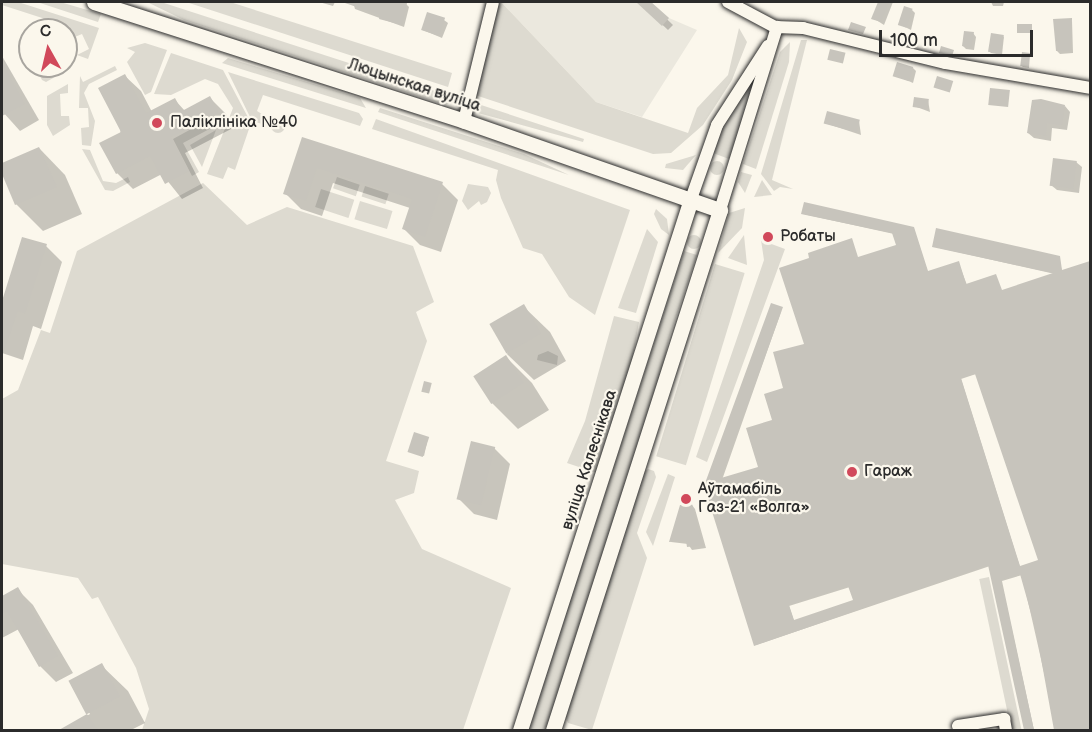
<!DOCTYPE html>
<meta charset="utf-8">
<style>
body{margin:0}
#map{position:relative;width:1092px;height:732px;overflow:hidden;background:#fbf7ec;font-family:"Balsamiq Sans",sans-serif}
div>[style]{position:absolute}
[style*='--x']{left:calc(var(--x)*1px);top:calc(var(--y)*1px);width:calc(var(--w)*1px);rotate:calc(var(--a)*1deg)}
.built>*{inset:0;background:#ebe8de}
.green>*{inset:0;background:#dddad0;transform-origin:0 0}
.round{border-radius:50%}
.shadow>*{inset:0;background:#0003}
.building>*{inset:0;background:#c7c4bc;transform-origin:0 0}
.roads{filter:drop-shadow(0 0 2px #2b2b2b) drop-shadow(0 0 2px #2b2b2b)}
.minor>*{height:12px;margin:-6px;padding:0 6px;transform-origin:6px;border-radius:6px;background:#fbf7ec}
.major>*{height:15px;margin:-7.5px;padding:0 7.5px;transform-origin:7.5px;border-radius:7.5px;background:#fbf7ec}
.dots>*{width:16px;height:16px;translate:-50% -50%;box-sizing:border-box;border:3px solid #fbf7ec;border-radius:50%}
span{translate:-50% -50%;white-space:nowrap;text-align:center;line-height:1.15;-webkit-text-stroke:4.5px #fbf7ec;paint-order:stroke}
.street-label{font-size:16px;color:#2b2b2b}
.poi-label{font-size:16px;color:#2b2b2b}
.left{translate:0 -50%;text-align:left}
.frame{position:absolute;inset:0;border:3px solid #2b2b2b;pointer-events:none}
.north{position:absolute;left:18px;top:18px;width:60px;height:60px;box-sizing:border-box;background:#fbf7ec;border:2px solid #a8a59f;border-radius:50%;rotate:352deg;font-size:16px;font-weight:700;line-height:24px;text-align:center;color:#2b2b2b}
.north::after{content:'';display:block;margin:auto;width:21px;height:27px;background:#d1495b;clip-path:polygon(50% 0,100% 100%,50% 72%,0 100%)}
.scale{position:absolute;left:879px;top:30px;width:154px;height:27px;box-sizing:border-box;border:3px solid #2b2b2b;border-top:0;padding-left:8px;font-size:18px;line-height:21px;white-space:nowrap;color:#2b2b2b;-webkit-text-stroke:4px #fbf7ec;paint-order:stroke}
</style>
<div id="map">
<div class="built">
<div style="clip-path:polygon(501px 2px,651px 2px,669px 18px,697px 30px,642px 117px,596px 102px)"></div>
</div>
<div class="green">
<div style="clip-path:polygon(2px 2px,18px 2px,99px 28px,88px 59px,77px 55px,89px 49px,82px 34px,70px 39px,70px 27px,2px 5px)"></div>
<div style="clip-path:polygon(37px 2px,60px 2px,101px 14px,98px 22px)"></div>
<div style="clip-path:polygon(147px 2px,161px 2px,460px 99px,445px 105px,184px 20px)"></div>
<div style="clip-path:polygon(186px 2px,230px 2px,452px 73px,448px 87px)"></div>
<div style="clip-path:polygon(496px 2px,501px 2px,596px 102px,688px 133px,697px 108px,728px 75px,739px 28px,747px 42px,732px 80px,703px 125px,671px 153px,653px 154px,475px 95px)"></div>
<div style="clip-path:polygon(801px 40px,807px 40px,772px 180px,793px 189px,780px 187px,774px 191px,761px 174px)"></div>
<div style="clip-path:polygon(790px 42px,789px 62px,756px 169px,743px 164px,780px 52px)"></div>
<div style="clip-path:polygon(145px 43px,167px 50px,151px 92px,145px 95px,127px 62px,135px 52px,127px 48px)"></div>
<div style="clip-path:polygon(66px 50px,71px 68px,46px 82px,42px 80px,40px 76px,49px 70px,46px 66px,66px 66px)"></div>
<div style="clip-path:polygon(171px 53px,223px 70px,251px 123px,235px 170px,228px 167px,223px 179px,207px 174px,233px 108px,218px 84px,205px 79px,171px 95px,154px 94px)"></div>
<div style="clip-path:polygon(228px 58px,360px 98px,366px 108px,222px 63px)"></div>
<div style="clip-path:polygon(763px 60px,729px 159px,713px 153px,722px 126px)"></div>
<div style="clip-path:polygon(115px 66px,117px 70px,89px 84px,84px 93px,95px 121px,91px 146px,82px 145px,81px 128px,89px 127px,88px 108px,79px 108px,80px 76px,83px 82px)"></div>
<div style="clip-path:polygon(228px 72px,359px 113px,363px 119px,360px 126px,263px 95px,257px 111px,262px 114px,262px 124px,252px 121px)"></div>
<div style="clip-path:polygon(68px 84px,68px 93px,60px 94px,61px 116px,69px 116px,70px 125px,53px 136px,47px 125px,47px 96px)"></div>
<div style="clip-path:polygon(475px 103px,584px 139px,583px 142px,478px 113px)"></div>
<div style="clip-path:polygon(380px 108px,524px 154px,569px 175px,378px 112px)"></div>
<div style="clip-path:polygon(215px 116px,219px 124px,183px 143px,199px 172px,192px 176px,173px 139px)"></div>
<div style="clip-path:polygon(376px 119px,630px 210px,595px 315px,569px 297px,542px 254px,523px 248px,501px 198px,496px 180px,498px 170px,372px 129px)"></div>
<div class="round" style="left:271px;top:119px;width:14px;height:14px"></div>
<div style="clip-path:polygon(216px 130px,202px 167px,190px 145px)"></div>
<div style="clip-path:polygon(82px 149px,90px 150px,103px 181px,116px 183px,128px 177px,130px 182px,113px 191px,105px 190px)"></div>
<div style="clip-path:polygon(696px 155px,683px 170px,665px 168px,666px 164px)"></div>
<div class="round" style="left:710px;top:161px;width:14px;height:14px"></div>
<div style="clip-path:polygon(741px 172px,752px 175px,745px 193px,738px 182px)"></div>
<div style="left:337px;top:177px;width:24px;height:12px;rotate:19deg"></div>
<div style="clip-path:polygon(762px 180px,772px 195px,754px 197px)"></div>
<div style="clip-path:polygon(203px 183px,247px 225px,287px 207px,413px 246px,434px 302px,416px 312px,427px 341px,386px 461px,419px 471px,414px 493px,395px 500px,422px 549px,511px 588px,463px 730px,142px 730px,149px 709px,136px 668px,98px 597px,92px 599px,78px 578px,2px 564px,2px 399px,18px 390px,41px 330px,50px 333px,77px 251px)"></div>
<div style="clip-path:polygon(468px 184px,488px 187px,491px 193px,487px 202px,481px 205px,479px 201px,468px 210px,462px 201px)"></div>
<div style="left:365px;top:186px;width:25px;height:11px;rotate:18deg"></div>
<div style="left:321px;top:189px;width:35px;height:19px;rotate:18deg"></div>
<div style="left:360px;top:201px;width:34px;height:19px;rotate:17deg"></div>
<div style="clip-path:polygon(745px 208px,742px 228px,718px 253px,729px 213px)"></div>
<div style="clip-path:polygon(656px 209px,667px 219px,669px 235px,661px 229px,654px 214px)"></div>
<div style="clip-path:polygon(647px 229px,658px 242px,636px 313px,618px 308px)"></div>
<div class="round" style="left:687px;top:235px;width:14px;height:14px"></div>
<div style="clip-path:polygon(744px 235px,747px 265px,728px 258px)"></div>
<div style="clip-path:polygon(761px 240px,785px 249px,707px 462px,696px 457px,764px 260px)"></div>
<div style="clip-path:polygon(684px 251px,697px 255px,669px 338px,660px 381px,546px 730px,528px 730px)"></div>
<div style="left:715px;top:264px;width:31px;height:201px;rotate:17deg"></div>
<div style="clip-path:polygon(614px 316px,639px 322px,629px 378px,597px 473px,567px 463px,585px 421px)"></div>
<div style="clip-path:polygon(548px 351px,558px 356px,557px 365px,537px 360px,538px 355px)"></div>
<div style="clip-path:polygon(648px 469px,654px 471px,656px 477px,637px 533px,647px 558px,592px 730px,568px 723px,565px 716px,643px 473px)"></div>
<div style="clip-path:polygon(668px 474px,675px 477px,653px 546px,646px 532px)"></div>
<div style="left:989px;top:577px;width:157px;height:10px;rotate:78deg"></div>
</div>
<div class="shadow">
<div style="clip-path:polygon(319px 2px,335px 2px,333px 6px)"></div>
<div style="clip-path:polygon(353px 2px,406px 4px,409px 7px,404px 27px,355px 9px)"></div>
<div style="clip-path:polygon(638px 2px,649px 2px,673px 25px,668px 30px)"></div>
<div style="clip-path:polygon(879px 2px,893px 2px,884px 25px,873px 18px)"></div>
<div style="clip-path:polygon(991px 2px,1004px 2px,1003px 6px,993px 6px)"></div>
<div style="clip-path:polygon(912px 10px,915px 13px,911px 30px,901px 25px)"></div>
<div style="clip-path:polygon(444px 20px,448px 23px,442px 38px,423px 30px)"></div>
<div style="clip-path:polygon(1072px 20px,1073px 53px,1060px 54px,1057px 51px)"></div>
<div style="clip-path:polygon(973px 33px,976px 37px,974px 50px,966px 49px,963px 46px)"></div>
<div style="clip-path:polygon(1004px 36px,1002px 55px,991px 53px,990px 52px)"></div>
<div style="clip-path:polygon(1030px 54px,1029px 68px,1023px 67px,1022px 66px)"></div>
<div style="clip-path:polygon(2px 56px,39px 120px,20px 131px,2px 111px)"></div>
<div style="clip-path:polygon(913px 68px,916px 71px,913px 83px,895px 75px)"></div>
<div style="clip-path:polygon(125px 76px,141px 91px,152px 112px,175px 100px,185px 111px,210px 98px,226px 114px,233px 128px,185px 153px,203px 188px,182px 199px,162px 174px,133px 189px,117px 173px)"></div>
<div style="clip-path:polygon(928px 100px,930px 112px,914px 106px)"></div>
<div style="clip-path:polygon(1065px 106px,1070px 112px,1067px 130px,1052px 128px,1051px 141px,1034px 138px,1028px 133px)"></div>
<div style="clip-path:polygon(859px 121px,861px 135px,825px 123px)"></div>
<div style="clip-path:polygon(303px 139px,442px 184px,458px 200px,441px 252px,420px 245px,404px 229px,410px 208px,333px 183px,322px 216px,301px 209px,285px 193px)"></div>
<div style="clip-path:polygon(39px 148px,65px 175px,82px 214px,43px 231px,16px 204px,2px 171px,2px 165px)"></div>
<div style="clip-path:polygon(1076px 162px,1082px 167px,1079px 193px,1057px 190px,1051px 185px)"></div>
<div style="clip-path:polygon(evenodd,803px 214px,914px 229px,928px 273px,959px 264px,967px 285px,1002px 292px,1055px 274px,935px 247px,1059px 257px,1062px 272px,1090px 263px,1090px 730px,1057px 730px,1022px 575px,1002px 581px,1034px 730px,1026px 730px,990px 566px,756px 645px,706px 486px,782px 309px,722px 480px,760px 468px,784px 389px,806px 345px,858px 259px,898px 246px,894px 234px,803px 214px,976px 374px,1040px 561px,1020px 567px,961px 379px,976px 374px,803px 214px,850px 587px,855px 601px,794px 621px,789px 606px,850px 587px)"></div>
<div style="clip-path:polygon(23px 238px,46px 246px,62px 262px,41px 329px,33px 326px,23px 360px,2px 353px,2px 306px)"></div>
<div style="clip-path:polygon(523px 306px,550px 332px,566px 361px,534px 380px,507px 354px)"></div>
<div style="clip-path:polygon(506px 357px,532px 383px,549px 410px,518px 429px,492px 403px)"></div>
<div style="clip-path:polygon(428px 438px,424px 456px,411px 452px)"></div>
<div style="clip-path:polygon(494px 448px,510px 464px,497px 520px,474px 514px,458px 498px)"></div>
<div style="clip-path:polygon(692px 505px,695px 509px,706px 548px,692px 550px,688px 544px,671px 542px,681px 506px)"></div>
<div style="clip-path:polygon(17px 589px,33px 605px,73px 673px,56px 682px,40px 666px,19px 629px,2px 638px,2px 597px)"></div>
<div style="clip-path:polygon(101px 665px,128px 691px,145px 723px,131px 730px,62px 730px,90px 714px,71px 682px)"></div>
</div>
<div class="building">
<div style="clip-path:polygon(342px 2px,401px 2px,407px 3px,402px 25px,379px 19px,380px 15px)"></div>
<div style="clip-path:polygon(636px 2px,651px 2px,669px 18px,662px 26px)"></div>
<div style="clip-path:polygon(878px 2px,889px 2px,881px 22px,871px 19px)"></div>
<div style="left:904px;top:6px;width:9px;height:20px;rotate:18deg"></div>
<div style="left:427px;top:12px;width:19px;height:19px;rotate:18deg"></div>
<div style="clip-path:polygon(1072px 18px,1071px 51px,1056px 51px,1053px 19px)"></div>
<div style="clip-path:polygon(851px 22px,866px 27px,863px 34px,848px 30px)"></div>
<div style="left:1017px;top:24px;width:15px;height:9px"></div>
<div style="clip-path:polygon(964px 31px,974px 32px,971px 48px,962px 46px)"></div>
<div style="left:991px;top:33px;width:13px;height:19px;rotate:9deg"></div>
<div style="clip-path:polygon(941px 46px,954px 50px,952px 56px,939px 53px)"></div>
<div style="left:830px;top:49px;width:16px;height:11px;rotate:14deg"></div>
<div style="left:1022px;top:52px;width:8px;height:14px;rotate:7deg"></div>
<div style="clip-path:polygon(2px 62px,25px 104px,2px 116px)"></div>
<div style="left:897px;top:62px;width:17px;height:15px;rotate:17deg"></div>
<div style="clip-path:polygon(125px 74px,146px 113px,175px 98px,182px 111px,210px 96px,219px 112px,171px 137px,189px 171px,165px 184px,150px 156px,116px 174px,99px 143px,121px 132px,98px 88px)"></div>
<div style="left:937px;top:76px;width:17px;height:12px;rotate:17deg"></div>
<div style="left:990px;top:88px;width:20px;height:17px;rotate:6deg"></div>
<div style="left:914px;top:97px;width:15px;height:10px;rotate:8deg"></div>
<div style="clip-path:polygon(1041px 99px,1065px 105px,1062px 125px,1047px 123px,1046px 136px,1027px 133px,1032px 100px)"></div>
<div style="left:827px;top:111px;width:34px;height:13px;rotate:15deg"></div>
<div style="clip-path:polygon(302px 137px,443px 182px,425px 237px,402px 229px,412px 199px,317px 168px,306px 201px,283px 194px)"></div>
<div style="clip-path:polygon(39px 147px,57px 187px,15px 205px,2px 174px,2px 163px)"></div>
<div style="left:1053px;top:158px;width:24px;height:28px;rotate:7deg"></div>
<div style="clip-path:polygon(evenodd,804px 202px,914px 227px,928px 271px,959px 261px,966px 284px,996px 274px,1002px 290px,1053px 273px,932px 247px,936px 228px,1060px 256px,1062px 270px,1090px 261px,1090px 730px,1054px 730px,1036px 631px,1020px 574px,1001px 580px,1034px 730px,1024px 730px,988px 565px,754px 646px,704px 486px,771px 303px,783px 307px,721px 478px,758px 467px,746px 428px,772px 420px,764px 394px,783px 388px,773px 352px,804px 344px,779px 268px,809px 258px,808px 253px,852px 238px,858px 257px,896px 245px,892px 233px,801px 214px,804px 202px,975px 374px,1038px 560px,1020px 566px,961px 378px,975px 374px,804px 202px,848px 586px,853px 600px,794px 620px,789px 605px,848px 586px)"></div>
<div style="clip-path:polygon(22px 237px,47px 244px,25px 314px,18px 311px,2px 356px,2px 301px)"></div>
<div style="left:524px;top:304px;width:34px;height:40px;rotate:60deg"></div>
<div style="left:506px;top:355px;width:33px;height:39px;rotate:57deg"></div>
<div style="left:424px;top:381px;width:8px;height:11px;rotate:14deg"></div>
<div style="left:414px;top:432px;width:16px;height:21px;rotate:18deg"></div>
<div style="left:471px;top:441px;width:25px;height:60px;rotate:14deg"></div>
<div style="clip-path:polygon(692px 504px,703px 545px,687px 547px,686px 541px,669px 542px,680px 505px)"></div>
<div style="clip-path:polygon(18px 587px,58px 656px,39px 667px,7px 611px,2px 614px,2px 596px)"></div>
<div style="left:102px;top:663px;width:38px;height:38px;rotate:62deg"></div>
<div style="clip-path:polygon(87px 714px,98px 730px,59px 730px)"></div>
</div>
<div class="roads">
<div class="minor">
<div style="--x:728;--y:2;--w:53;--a:28"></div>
<div style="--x:775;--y:27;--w:28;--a:2"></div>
<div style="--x:803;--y:28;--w:147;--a:13.8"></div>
<div style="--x:946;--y:63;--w:146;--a:9.8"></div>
<div style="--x:464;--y:121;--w:122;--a:-76.3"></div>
<div style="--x:691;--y:199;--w:78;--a:-70.6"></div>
<div style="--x:717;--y:125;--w:94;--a:-57.2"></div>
<div style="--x:720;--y:210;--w:192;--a:-72.7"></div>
<div style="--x:958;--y:726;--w:47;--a:-8.7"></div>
<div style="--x:1004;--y:719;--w:11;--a:80"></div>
</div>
<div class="major">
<div style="--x:94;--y:2;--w:389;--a:17.8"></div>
<div style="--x:464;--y:121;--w:271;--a:19.2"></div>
<div style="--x:720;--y:210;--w:546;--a:107.8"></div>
<div style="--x:520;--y:730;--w:558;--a:-72.15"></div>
</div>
</div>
<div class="dots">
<div style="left:157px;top:123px;background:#d1495b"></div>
<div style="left:768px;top:237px;background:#d1495b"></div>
<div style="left:852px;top:472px;background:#d1495b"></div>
<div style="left:686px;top:499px;background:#d1495b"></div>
</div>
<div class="street-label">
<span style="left:414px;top:86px;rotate:18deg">Люцынская вуліца</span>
<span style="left:590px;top:460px;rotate:-72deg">вуліца Калеснікава</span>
</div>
<div class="poi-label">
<span class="left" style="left:170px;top:123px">Паліклініка №40</span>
<span class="left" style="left:780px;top:237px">Робаты</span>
<span class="left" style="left:864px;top:472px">Гараж</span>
<span class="left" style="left:698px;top:499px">Аўтамабіль<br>Газ-21 «Волга»</span>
</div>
<div class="frame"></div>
<div class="north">С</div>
<div class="scale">100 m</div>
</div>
